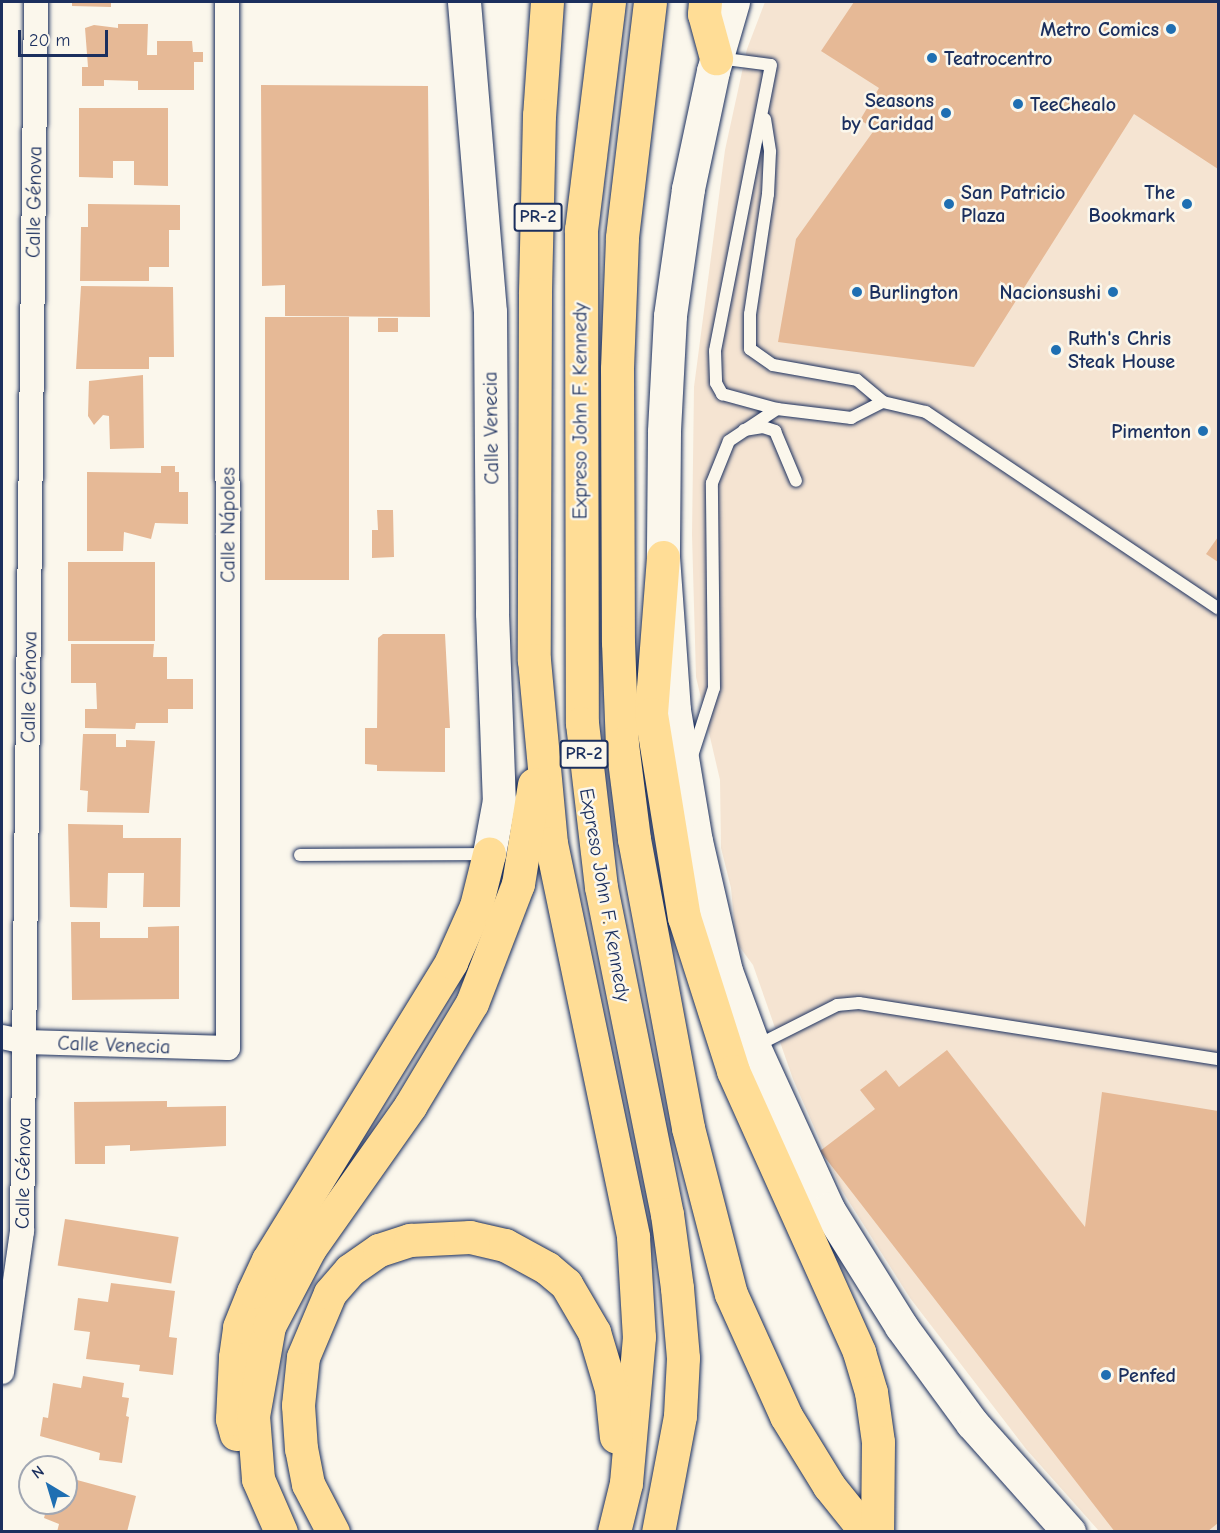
<!DOCTYPE html>
<meta charset="utf-8">
<style>
body{margin:0}
#map{position:relative;width:1220px;height:1533px;overflow:hidden;background:#fbf7ec;font-family:"Comic Neue",sans-serif}
div>[style]{position:absolute}
[style*='--x']{left:calc(var(--x)*1px);top:calc(var(--y)*1px);width:calc(var(--w)*1px);rotate:calc(var(--a)*1deg)}
.built>*{inset:0;background:#f5e4d2}
.building>*{inset:0;background:#e6b996;transform-origin:0 0}
.roads{filter:drop-shadow(0 0 2px #1b2f5e) drop-shadow(0 0 2px #1b2f5e)}
.lane>*{height:12px;margin:-6px;padding:0 6px;transform-origin:6px;border-radius:6px;background:#fbf7ec}
.street>*{height:24px;margin:-12px;padding:0 12px;transform-origin:12px;border-radius:12px;background:#fbf7ec}
.secondary>*{height:33px;margin:-16.5px;padding:0 16.5px;transform-origin:16.5px;border-radius:16.5px;background:#fbf7ec}
.highway>*{height:33px;margin:-16.5px;padding:0 16.5px;transform-origin:16.5px;border-radius:16.5px;background:#ffdd96}
.dots>*{width:16px;height:16px;translate:-50% -50%;box-sizing:border-box;border:3px solid #fbf7ec;border-radius:50%}
span{translate:-50% -50%;white-space:nowrap;text-align:center;line-height:1.15;-webkit-text-stroke:5px #fbf7ec;paint-order:stroke}
.shield-label span{padding:2px 4px;background:#fbf7ec;border:2px solid;border-radius:4px;-webkit-text-stroke-width:0}
.shield-label{font-size:18px;color:#1b2f5e;font-weight:700}
.poi-label{font-size:20px;color:#1b2f5e;font-weight:700}
.right{translate:-100% -50%;text-align:right}
.left{translate:0 -50%;text-align:left}
.street-label{font-size:20px;color:#1b2f5e}
.frame{position:absolute;inset:0;border:3px solid #1b2f5e;pointer-events:none}
.north{position:absolute;left:18px;top:1455px;width:60px;height:60px;box-sizing:border-box;background:#fbf7ec;border:2px solid #a1a7b3;border-radius:50%;rotate:322deg;font-size:16px;font-weight:700;line-height:24px;text-align:center;color:#1b2f5e}
.north::after{content:'';display:block;margin:auto;width:21px;height:27px;background:#1f6fb2;clip-path:polygon(50% 0,100% 100%,50% 72%,0 100%)}
.scale{position:absolute;left:18px;top:30px;width:90px;height:27px;box-sizing:border-box;border:3px solid #1b2f5e;border-top:0;padding-left:8px;font-size:18px;line-height:21px;white-space:nowrap;color:#1b2f5e;-webkit-text-stroke:4px #fbf7ec;paint-order:stroke}
</style>
<div id="map">
<div class="built">
<div style="clip-path:polygon(765px 2px,1218px 2px,1218px 1531px,1099px 1531px,1026px 1449px,910px 1298px,841px 1189px,793px 1079px,753px 965px,736px 942px,731px 888px,721px 848px,720px 780px,696px 677px,692px 535px,694px 387px,725px 150px,747px 49px)"></div>
</div>
<div class="building">
<div style="clip-path:polygon(72px 2px,111px 2px,111px 7px,72px 6px)"></div>
<div style="clip-path:polygon(854px 2px,1218px 2px,1218px 169px,1134px 114px,974px 367px,778px 342px,796px 239px,875px 129px,860px 120px,879px 88px,821px 51px)"></div>
<div style="clip-path:polygon(118px 24px,148px 24px,147px 55px,157px 55px,157px 41px,192px 41px,193px 52px,203px 52px,203px 62px,194px 62px,194px 90px,138px 90px,138px 81px,104px 80px,104px 86px,82px 86px,82px 67px,88px 67px,85px 28px,94px 25px,118px 28px)"></div>
<div style="clip-path:polygon(261px 85px,428px 86px,430px 317px,285px 316px,285px 285px,262px 286px)"></div>
<div style="clip-path:polygon(79px 108px,168px 108px,168px 186px,134px 185px,134px 161px,113px 161px,113px 178px,79px 177px)"></div>
<div style="clip-path:polygon(88px 204px,180px 205px,180px 230px,169px 230px,169px 267px,149px 267px,149px 281px,80px 281px,81px 227px,88px 227px)"></div>
<div style="clip-path:polygon(81px 286px,173px 287px,174px 357px,149px 357px,149px 369px,76px 369px)"></div>
<div style="left:349px;top:317px;width:263px;height:84px;rotate:90deg"></div>
<div style="left:398px;top:318px;width:14px;height:20px;rotate:90deg"></div>
<div style="clip-path:polygon(143px 375px,144px 448px,110px 449px,109px 416px,103px 415px,94px 425px,88px 416px,89px 381px)"></div>
<div style="clip-path:polygon(161px 466px,175px 466px,175px 472px,179px 472px,179px 492px,188px 492px,188px 524px,155px 523px,151px 539px,124px 532px,123px 551px,87px 551px,87px 472px,161px 473px)"></div>
<div style="clip-path:polygon(377px 510px,393px 510px,394px 557px,372px 558px,372px 530px,378px 530px)"></div>
<div style="clip-path:polygon(1218px 537px,1218px 562px,1206px 554px)"></div>
<div style="left:68px;top:562px;width:87px;height:79px"></div>
<div style="clip-path:polygon(383px 634px,445px 634px,450px 728px,445px 728px,445px 772px,377px 771px,377px 765px,365px 764px,365px 728px,377px 728px,378px 638px)"></div>
<div style="clip-path:polygon(71px 644px,154px 644px,153px 657px,167px 657px,167px 679px,193px 679px,193px 709px,168px 709px,168px 723px,136px 723px,135px 729px,85px 728px,85px 709px,97px 709px,96px 683px,71px 683px)"></div>
<div style="clip-path:polygon(83px 734px,116px 734px,116px 747px,126px 747px,126px 740px,155px 741px,149px 813px,87px 812px,88px 791px,80px 790px)"></div>
<div style="clip-path:polygon(68px 824px,123px 825px,123px 838px,181px 838px,180px 907px,143px 907px,144px 873px,108px 873px,107px 908px,70px 907px)"></div>
<div style="clip-path:polygon(71px 922px,100px 922px,100px 938px,148px 938px,148px 927px,179px 926px,179px 999px,72px 1000px)"></div>
<div style="clip-path:polygon(947px 1050px,1085px 1227px,1102px 1092px,1218px 1111px,1218px 1523px,1207px 1532px,1115px 1532px,820px 1151px,875px 1109px,860px 1090px,886px 1070px,899px 1087px)"></div>
<div style="clip-path:polygon(167px 1101px,167px 1107px,226px 1106px,226px 1146px,130px 1151px,130px 1145px,105px 1146px,105px 1164px,75px 1164px,74px 1102px)"></div>
<div style="left:65px;top:1219px;width:115px;height:47px;rotate:9deg"></div>
<div style="clip-path:polygon(111px 1283px,175px 1291px,169px 1337px,177px 1338px,173px 1375px,139px 1371px,140px 1365px,86px 1359px,90px 1332px,74px 1330px,78px 1298px,108px 1302px)"></div>
<div style="clip-path:polygon(83px 1376px,124px 1383px,122px 1397px,129px 1398px,126px 1416px,129px 1417px,122px 1463px,99px 1460px,100px 1453px,40px 1436px,43px 1417px,48px 1418px,53px 1383px,81px 1388px)"></div>
<div style="clip-path:polygon(66px 1477px,136px 1496px,127px 1532px,57px 1532px,59px 1524px,44px 1518px,48px 1503px,66px 1503px)"></div>
</div>
<div class="roads">
<div class="lane">
<div style="--x:718;--y:58;--w:53;--a:7.5"></div>
<div style="--x:771;--y:65;--w:291;--a:101.1"></div>
<div style="--x:715;--y:351;--w:32;--a:88"></div>
<div style="--x:716;--y:383;--w:13;--a:61"></div>
<div style="--x:722;--y:394;--w:57;--a:15.3"></div>
<div style="--x:777;--y:409;--w:75;--a:6.9"></div>
<div style="--x:851;--y:418;--w:36;--a:-27"></div>
<div style="--x:883;--y:402;--w:44;--a:13.1"></div>
<div style="--x:926;--y:412;--w:352;--a:33.9"></div>
<div style="--x:765;--y:119;--w:33;--a:81"></div>
<div style="--x:770;--y:152;--w:42;--a:92.7"></div>
<div style="--x:768;--y:194;--w:121;--a:98.5"></div>
<div style="--x:750;--y:314;--w:35;--a:90"></div>
<div style="--x:750;--y:349;--w:28;--a:35"></div>
<div style="--x:773;--y:365;--w:85;--a:10.1"></div>
<div style="--x:857;--y:380;--w:34;--a:40"></div>
<div style="--x:744;--y:430;--w:19;--a:-9"></div>
<div style="--x:763;--y:427;--w:13;--a:18"></div>
<div style="--x:775;--y:431;--w:54;--a:67.2"></div>
<div style="--x:692;--y:756;--w:71;--a:-72.1"></div>
<div style="--x:714;--y:688;--w:205;--a:-90.6"></div>
<div style="--x:712;--y:483;--w:45;--a:-68"></div>
<div style="--x:729;--y:441;--w:58;--a:-33.7"></div>
<div style="--x:300;--y:855;--w:187;--a:-0.3"></div>
<div style="--x:754;--y:1047;--w:93;--a:-26.8"></div>
<div style="--x:837;--y:1005;--w:22;--a:-5"></div>
<div style="--x:859;--y:1003;--w:363;--a:8.9"></div>
</div>
<div class="street">
<div style="--x:2;--y:1037;--w:25;--a:12"></div>
<div style="--x:26;--y:1042;--w:202;--a:1.7"></div>
<div style="--x:228;--y:1048;--w:1046;--a:-90.05"></div>
<div style="--x:2;--y:1372;--w:142;--a:-81.9"></div>
<div style="--x:22;--y:1231;--w:1229;--a:-89.35"></div>
</div>
<div class="secondary">
<div style="--x:464;--y:2;--w:311;--a:85.2"></div>
<div style="--x:490;--y:312;--w:301;--a:89.6"></div>
<div style="--x:492;--y:613;--w:187;--a:87.9"></div>
<div style="--x:499;--y:800;--w:55;--a:100.5"></div>
<div style="--x:733;--y:2;--w:72;--a:106.2"></div>
<div style="--x:713;--y:71;--w:121;--a:102"></div>
<div style="--x:688;--y:189;--w:128;--a:98.1"></div>
<div style="--x:670;--y:316;--w:116;--a:93"></div>
<div style="--x:664;--y:432;--w:125;--a:90.5"></div>
<div style="--x:663;--y:557;--w:153;--a:85.9"></div>
<div style="--x:674;--y:710;--w:133;--a:80.5"></div>
<div style="--x:696;--y:841;--w:133;--a:77"></div>
<div style="--x:726;--y:971;--w:81;--a:69.8"></div>
<div style="--x:754;--y:1047;--w:178;--a:65.4"></div>
<div style="--x:828;--y:1209;--w:138;--a:58"></div>
<div style="--x:901;--y:1326;--w:120;--a:53.8"></div>
<div style="--x:972;--y:1423;--w:146;--a:48.3"></div>
</div>
<div class="highway">
<div style="--x:547;--y:2;--w:113;--a:94"></div>
<div style="--x:539;--y:115;--w:179;--a:91.3"></div>
<div style="--x:535;--y:294;--w:366;--a:90.2"></div>
<div style="--x:534;--y:660;--w:184;--a:84.7"></div>
<div style="--x:551;--y:843;--w:402;--a:78.2"></div>
<div style="--x:633;--y:1237;--w:100;--a:86.6"></div>
<div style="--x:639;--y:1337;--w:147;--a:95.1"></div>
<div style="--x:626;--y:1483;--w:50;--a:103.8"></div>
<div style="--x:609;--y:2;--w:229;--a:97"></div>
<div style="--x:581;--y:229;--w:494;--a:89.9"></div>
<div style="--x:582;--y:723;--w:165;--a:83.4"></div>
<div style="--x:601;--y:887;--w:334;--a:78.6"></div>
<div style="--x:667;--y:1214;--w:75;--a:82.3"></div>
<div style="--x:677;--y:1288;--w:70;--a:85.1"></div>
<div style="--x:683;--y:1358;--w:58;--a:93"></div>
<div style="--x:680;--y:1416;--w:118;--a:100.7"></div>
<div style="--x:650;--y:2;--w:238;--a:96.8"></div>
<div style="--x:622;--y:238;--w:131;--a:92.2"></div>
<div style="--x:617;--y:369;--w:273;--a:89.8"></div>
<div style="--x:618;--y:642;--w:102;--a:87.8"></div>
<div style="--x:622;--y:744;--w:96;--a:82.8"></div>
<div style="--x:634;--y:839;--w:294;--a:79.4"></div>
<div style="--x:688;--y:1128;--w:171;--a:75.5"></div>
<div style="--x:731;--y:1294;--w:134;--a:65.7"></div>
<div style="--x:786;--y:1416;--w:82;--a:58.4"></div>
<div style="--x:829;--y:1486;--w:59;--a:51.2"></div>
<div style="--x:705;--y:2;--w:12;--a:95"></div>
<div style="--x:704;--y:14;--w:46;--a:74.7"></div>
<div style="--x:663;--y:557;--w:157;--a:94.4"></div>
<div style="--x:651;--y:714;--w:206;--a:80.8"></div>
<div style="--x:684;--y:917;--w:162;--a:72.3"></div>
<div style="--x:733;--y:1071;--w:308;--a:65.8"></div>
<div style="--x:859;--y:1352;--w:42;--a:73.3"></div>
<div style="--x:871;--y:1392;--w:50;--a:82"></div>
<div style="--x:878;--y:1442;--w:90;--a:90.6"></div>
<div style="--x:236;--y:1434;--w:16;--a:-105"></div>
<div style="--x:232;--y:1419;--w:62;--a:-87.2"></div>
<div style="--x:235;--y:1357;--w:30;--a:-82"></div>
<div style="--x:239;--y:1327;--w:38;--a:-68"></div>
<div style="--x:253;--y:1292;--w:35;--a:-65"></div>
<div style="--x:268;--y:1260;--w:350;--a:-58.4"></div>
<div style="--x:451;--y:962;--w:61;--a:-65.9"></div>
<div style="--x:476;--y:906;--w:54;--a:-76"></div>
<div style="--x:281;--y:1532;--w:58;--a:-113.5"></div>
<div style="--x:258;--y:1479;--w:63;--a:-94.5"></div>
<div style="--x:253;--y:1416;--w:91;--a:-79.9"></div>
<div style="--x:269;--y:1326;--w:88;--a:-62.3"></div>
<div style="--x:310;--y:1248;--w:174;--a:-54.8"></div>
<div style="--x:410;--y:1106;--w:120;--a:-59"></div>
<div style="--x:472;--y:1003;--w:128;--a:-68.9"></div>
<div style="--x:518;--y:884;--w:101;--a:-80.9"></div>
<div style="--x:333;--y:1532;--w:54;--a:-117.5"></div>
<div style="--x:308;--y:1484;--w:36;--a:-101"></div>
<div style="--x:301;--y:1449;--w:44;--a:-93.9"></div>
<div style="--x:298;--y:1405;--w:48;--a:-84.1"></div>
<div style="--x:303;--y:1357;--w:69;--a:-67.1"></div>
<div style="--x:330;--y:1293;--w:30;--a:-49"></div>
<div style="--x:350;--y:1270;--w:35;--a:-35"></div>
<div style="--x:379;--y:1250;--w:33;--a:-18"></div>
<div style="--x:410;--y:1240;--w:60;--a:-2.9"></div>
<div style="--x:470;--y:1237;--w:36;--a:13"></div>
<div style="--x:505;--y:1245;--w:48;--a:28.7"></div>
<div style="--x:547;--y:1268;--w:25;--a:40"></div>
<div style="--x:566;--y:1284;--w:56;--a:59.7"></div>
<div style="--x:594;--y:1332;--w:59;--a:73.4"></div>
<div style="--x:611;--y:1389;--w:48;--a:84.1"></div>
</div>
</div>
<div class="dots">
<div style="left:1171px;top:29px;background:#1f6fb2"></div>
<div style="left:932px;top:58px;background:#1f6fb2"></div>
<div style="left:1018px;top:104px;background:#1f6fb2"></div>
<div style="left:946px;top:113px;background:#1f6fb2"></div>
<div style="left:949px;top:204px;background:#1f6fb2"></div>
<div style="left:1187px;top:204px;background:#1f6fb2"></div>
<div style="left:857px;top:292px;background:#1f6fb2"></div>
<div style="left:1113px;top:292px;background:#1f6fb2"></div>
<div style="left:1056px;top:350px;background:#1f6fb2"></div>
<div style="left:1203px;top:431px;background:#1f6fb2"></div>
<div style="left:1106px;top:1375px;background:#1f6fb2"></div>
</div>
<div class="shield-label">
<span style="left:538px;top:217px">PR-2</span>
<span style="left:584px;top:754px">PR-2</span>
</div>
<div class="poi-label">
<span class="right" style="left:1159px;top:29px">Metro Comics</span>
<span class="left" style="left:944px;top:58px">Teatrocentro</span>
<span class="right" style="left:934px;top:112px">Seasons<br>by Caridad</span>
<span class="left" style="left:1030px;top:104px">TeeChealo</span>
<span class="left" style="left:961px;top:204px">San Patricio<br>Plaza</span>
<span class="right" style="left:1175px;top:204px">The<br>Bookmark</span>
<span class="left" style="left:869px;top:292px">Burlington</span>
<span class="right" style="left:1101px;top:292px">Nacionsushi</span>
<span class="left" style="left:1068px;top:350px">Ruth's Chris<br>Steak House</span>
<span class="right" style="left:1191px;top:431px">Pimenton</span>
<span class="left" style="left:1118px;top:1375px">Penfed</span>
</div>
<div class="street-label">
<span style="left:34px;top:202px;rotate:-89deg">Calle Génova</span>
<span style="left:580px;top:411px;rotate:-90deg">Expreso John F. Kennedy</span>
<span style="left:491px;top:428px;rotate:-91deg">Calle Venecia</span>
<span style="left:228px;top:525px;rotate:-90deg">Calle Nápoles</span>
<span style="left:29px;top:687px;rotate:-89deg">Calle Génova</span>
<span style="left:605px;top:895px;rotate:80deg">Expreso John F. Kennedy</span>
<span style="left:114px;top:1045px;rotate:2deg">Calle Venecia</span>
<span style="left:23px;top:1173px;rotate:-89deg">Calle Génova</span>
</div>
<div class="frame"></div>
<div class="north">N</div>
<div class="scale">20 m</div>
</div>
